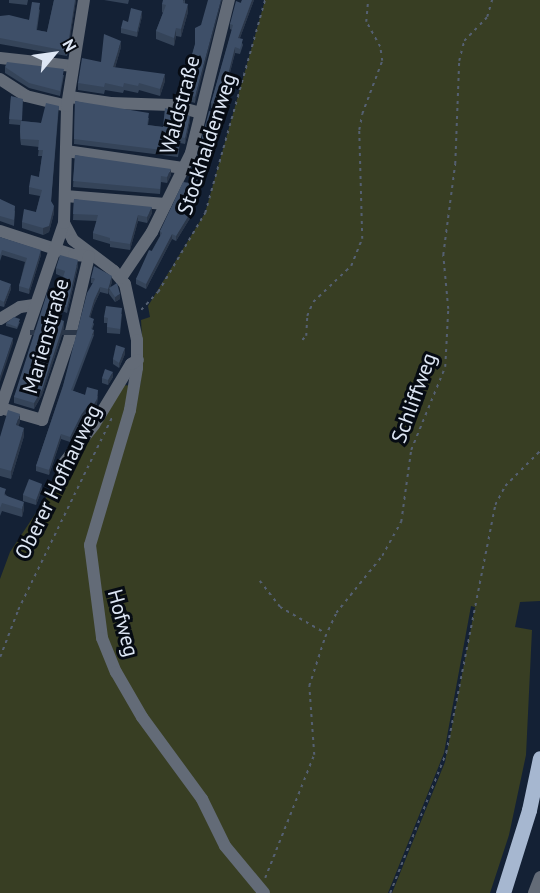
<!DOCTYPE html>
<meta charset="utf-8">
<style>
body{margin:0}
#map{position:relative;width:540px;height:893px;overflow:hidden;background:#142135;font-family:"PT Sans",sans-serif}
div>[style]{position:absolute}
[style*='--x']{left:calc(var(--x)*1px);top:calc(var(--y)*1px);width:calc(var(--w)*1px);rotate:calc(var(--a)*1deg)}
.green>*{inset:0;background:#383e23}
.path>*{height:1.5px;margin-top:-0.75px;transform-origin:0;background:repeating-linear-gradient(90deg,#556072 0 3px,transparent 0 7.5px)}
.minor>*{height:12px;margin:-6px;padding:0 6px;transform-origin:6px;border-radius:6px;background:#636b77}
.major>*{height:15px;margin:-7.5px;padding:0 7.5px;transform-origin:7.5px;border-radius:7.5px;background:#a6b7d0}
.wall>*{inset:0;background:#354459}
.shaded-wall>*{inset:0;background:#2b3749;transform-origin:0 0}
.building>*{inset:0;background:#3e4f68;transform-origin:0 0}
span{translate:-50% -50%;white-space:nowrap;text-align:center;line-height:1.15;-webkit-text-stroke:6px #060b13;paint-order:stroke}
.street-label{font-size:21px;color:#dde6f4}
.north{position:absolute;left:24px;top:24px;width:60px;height:60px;-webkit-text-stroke:4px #060b13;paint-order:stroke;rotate:61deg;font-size:16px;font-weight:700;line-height:24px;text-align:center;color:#dde6f4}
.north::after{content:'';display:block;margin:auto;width:21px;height:27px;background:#dde6f4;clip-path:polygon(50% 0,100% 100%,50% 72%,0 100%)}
</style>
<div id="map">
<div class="green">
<div style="clip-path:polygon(265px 0,540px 0,540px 601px,520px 602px,515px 627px,532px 630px,526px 755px,509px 835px,490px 893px,392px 893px,445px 762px,475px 607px,471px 606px,444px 753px,388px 893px,0 893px,0 579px,10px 552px,121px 385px,140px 386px,143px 355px,141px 320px,150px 317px,148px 306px,205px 213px)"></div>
</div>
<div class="path">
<div style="--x:141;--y:310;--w:25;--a:-47"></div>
<div style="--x:158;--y:292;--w:92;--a:-59.3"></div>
<div style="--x:205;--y:213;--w:221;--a:-74.3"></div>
<div style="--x:302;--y:340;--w:6;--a:-45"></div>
<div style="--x:306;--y:336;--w:20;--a:-87"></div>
<div style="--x:307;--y:316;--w:15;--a:-67"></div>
<div style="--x:313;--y:302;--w:52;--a:-43.5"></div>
<div style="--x:351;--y:266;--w:29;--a:-68"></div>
<div style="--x:362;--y:239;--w:109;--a:-91.6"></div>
<div style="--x:359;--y:130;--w:16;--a:-79"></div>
<div style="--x:362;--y:114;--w:57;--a:-69.3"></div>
<div style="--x:382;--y:61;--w:14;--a:-98"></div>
<div style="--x:380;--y:47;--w:29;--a:-119"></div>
<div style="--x:366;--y:22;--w:22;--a:-85"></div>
<div style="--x:260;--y:581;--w:33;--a:52"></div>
<div style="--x:280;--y:607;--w:52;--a:30"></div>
<div style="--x:0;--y:657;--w:50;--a:-69"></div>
<div style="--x:18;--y:610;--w:215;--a:-64"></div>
<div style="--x:265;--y:878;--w:132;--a:-68.3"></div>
<div style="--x:314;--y:755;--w:69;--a:-94.1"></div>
<div style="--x:309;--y:686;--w:52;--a:-71.9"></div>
<div style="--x:325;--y:637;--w:26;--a:-65"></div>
<div style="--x:336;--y:613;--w:73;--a:-51.1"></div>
<div style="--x:382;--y:556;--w:39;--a:-61"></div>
<div style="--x:401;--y:522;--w:73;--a:-82.1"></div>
<div style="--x:411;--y:450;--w:90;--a:-67.7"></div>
<div style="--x:445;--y:367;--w:58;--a:-87"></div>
<div style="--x:448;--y:309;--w:54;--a:-95.3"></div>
<div style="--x:443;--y:255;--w:92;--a:-82.5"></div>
<div style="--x:455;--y:164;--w:103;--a:-87.8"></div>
<div style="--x:459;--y:61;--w:21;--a:-76"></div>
<div style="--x:464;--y:41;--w:33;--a:-46"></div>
<div style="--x:487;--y:17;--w:18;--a:-74"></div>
<div style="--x:390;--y:893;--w:151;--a:-68.2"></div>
<div style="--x:446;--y:753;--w:253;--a:-78.8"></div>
<div style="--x:495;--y:505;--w:21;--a:-62"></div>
<div style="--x:505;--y:486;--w:49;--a:-45"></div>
</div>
<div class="minor">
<div style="--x:0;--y:58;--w:73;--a:6.3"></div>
<div style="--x:0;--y:79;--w:31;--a:33"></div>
<div style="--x:26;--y:96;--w:42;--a:13.7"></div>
<div style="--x:70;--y:97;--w:41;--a:8.3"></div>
<div style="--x:111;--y:103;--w:60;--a:1.9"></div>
<div style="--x:171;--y:105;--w:30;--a:15"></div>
<div style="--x:66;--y:151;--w:118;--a:8.3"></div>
<div style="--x:65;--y:196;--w:101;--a:4.5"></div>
<div style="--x:64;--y:223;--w:19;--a:62"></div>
<div style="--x:73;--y:240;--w:51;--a:37.1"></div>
<div style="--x:114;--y:271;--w:17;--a:50"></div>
<div style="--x:125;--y:284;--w:57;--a:77.9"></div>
<div style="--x:137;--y:340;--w:28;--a:90"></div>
<div style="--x:137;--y:368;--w:43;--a:99.5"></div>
<div style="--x:130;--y:410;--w:141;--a:106.5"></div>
<div style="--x:90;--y:545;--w:94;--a:82.6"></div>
<div style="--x:102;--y:638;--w:37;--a:68"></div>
<div style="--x:116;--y:672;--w:52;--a:60"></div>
<div style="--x:142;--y:717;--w:102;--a:53.8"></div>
<div style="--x:202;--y:799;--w:52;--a:63.9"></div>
<div style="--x:225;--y:846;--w:61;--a:50.3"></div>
<div style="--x:0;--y:231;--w:78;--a:18"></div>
<div style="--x:74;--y:255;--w:15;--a:4"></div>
<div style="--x:121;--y:278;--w:55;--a:-56"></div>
<div style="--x:152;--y:232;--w:88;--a:-63.7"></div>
<div style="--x:191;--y:153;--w:158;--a:-76.1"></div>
<div style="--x:0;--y:319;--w:23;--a:-31"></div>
<div style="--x:20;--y:307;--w:14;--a:-8"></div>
<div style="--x:1;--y:408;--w:43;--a:16.3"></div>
<div style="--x:42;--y:420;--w:84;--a:-71.4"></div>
<div style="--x:69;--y:340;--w:86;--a:-76.6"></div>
<div style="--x:0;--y:410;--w:198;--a:-71.1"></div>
<div style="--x:64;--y:223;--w:117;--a:-88.5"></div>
<div style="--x:67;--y:106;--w:107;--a:-80.9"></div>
<div style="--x:64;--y:463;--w:48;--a:-51.7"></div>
<div style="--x:94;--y:425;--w:71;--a:-58.8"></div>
<div style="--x:131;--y:364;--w:8;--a:-30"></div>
<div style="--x:534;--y:893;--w:17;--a:-69"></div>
</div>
<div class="major">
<div style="--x:503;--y:893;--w:87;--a:-72.6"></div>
<div style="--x:529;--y:810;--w:53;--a:-78.1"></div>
</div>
<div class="wall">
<div style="clip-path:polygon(9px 0,28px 0,27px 5px,9px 3px)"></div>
<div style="clip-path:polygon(54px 0,76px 0,67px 56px,0 44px,0 16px,29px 20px,40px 9px,37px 30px,47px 32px)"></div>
<div style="clip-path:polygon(104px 0,129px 0,128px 4px)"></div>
<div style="clip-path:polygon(185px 0,185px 3px,188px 12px,181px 37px,176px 36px,174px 46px,156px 39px,156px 31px,163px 13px,162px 12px,162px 4px)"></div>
<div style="clip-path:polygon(242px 0,254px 0,240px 38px,243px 45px,240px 54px,235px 53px,220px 111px,211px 108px,211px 103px,232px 30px,230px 29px,230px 24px)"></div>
<div style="clip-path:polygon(142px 16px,137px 37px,121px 33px,121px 28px,128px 22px)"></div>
<div style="clip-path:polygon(201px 25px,195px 103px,181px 99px,181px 93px)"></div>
<div style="clip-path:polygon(121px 47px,115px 68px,165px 81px,160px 96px,139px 90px,138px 93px,124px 90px,123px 93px,105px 90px,104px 94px,78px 90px,78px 83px,101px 62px)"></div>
<div style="clip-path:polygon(5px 67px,64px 75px,60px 96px,29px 88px,5px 73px)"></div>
<div style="clip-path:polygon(11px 96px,22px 121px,41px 123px,59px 106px,51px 202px,54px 213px,49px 232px,43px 235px,22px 228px,22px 222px,36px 212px,40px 196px,29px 194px,29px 187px,39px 177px,42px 156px,38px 156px,39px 147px,21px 145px,20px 138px,20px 125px,9px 124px)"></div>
<div style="clip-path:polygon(75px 101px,149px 118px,148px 125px,163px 127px,190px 121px,185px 144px,180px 143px,178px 157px,74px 144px)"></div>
<div style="clip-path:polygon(219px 117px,216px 150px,213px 150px,187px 208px,192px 215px,176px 241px,172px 239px,146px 289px,136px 284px,136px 279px,160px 236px,160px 231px,190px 183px)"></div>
<div style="clip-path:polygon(75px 155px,171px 175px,167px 183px,161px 182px,160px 194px,73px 187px)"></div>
<div style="clip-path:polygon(0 199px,15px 211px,14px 226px,0 221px)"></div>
<div style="clip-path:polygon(74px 199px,152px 213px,147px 223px,138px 221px,130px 250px,110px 247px,110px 244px,93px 239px,93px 233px,97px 221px,73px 220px)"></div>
<div style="clip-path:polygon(0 237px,41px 255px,29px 294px,19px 291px,19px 286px,25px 262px,2px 255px,0 261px)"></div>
<div style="clip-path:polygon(78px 266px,67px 313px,62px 311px,60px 320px,64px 327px,61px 338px,42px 395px,34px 409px,14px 403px,14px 397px,58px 293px,63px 277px,56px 274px,56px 268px)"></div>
<div style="clip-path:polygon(91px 278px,112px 282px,110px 288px,120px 299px,115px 302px,109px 294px,109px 290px,108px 294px,100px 292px,94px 305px,90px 317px,94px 324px,92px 330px,94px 335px,73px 391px,85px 395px,98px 396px,97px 404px,91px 414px,86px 413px,81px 420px,70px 442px,61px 439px,49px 475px,36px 471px,36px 466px,63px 386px,93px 283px,91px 283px)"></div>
<div style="clip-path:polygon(0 280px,11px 289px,4px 307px,0 306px)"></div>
<div style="clip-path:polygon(122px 314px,120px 334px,107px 333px,107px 323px,104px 323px,104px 317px)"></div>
<div style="clip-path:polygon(20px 322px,17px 329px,6px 326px,6px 323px)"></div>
<div style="clip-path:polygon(125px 354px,119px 368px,113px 364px,113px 359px)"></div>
<div style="clip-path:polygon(113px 377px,108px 385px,102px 383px,102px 378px)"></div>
<div style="clip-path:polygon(20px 422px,18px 426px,24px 436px,11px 479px,0 476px,0 437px)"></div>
<div style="clip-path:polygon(0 487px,6px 495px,24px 509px,22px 517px,2px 511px,0 516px)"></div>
<div style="clip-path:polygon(42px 489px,36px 505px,23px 501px,23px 495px)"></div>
</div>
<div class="shaded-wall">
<div style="clip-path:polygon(75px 0,76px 0,67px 56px,67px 51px)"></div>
<div style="clip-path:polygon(221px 0,222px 0,195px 103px,195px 97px)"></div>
<div style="clip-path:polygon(252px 0,254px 0,238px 43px,238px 38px)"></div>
<div style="clip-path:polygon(188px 4px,188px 12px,181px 37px,181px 29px)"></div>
<div style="clip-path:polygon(142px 11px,142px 16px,137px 37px,137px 32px)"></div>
<div style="clip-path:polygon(176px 28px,176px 36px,174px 46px,174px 38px)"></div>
<div style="clip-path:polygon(121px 41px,121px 47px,113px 74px,113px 67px)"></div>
<div style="clip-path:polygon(235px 47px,235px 53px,220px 111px,220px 106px)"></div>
<div style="clip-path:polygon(165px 74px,165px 81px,160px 96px,160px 89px)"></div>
<div style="clip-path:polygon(190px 116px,190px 121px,185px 144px,185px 138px)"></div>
<div style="clip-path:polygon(213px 144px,213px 150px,186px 212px,186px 207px)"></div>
<div style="clip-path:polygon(171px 169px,171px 175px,167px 183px,167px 177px)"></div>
<div style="clip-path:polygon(54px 206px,54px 213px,49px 232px,43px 235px,43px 228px)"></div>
<div style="clip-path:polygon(152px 207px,152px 213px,147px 223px,147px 217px)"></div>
<div style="clip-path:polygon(192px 210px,192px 215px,176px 241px,176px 236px)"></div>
<div style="clip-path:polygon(138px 215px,138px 221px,130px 250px,130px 244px)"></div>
<div style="clip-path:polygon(172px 234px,172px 239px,146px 289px,146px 284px)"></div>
<div style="clip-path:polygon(41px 250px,41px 255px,29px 294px,29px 289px)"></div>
<div style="clip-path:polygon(78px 260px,78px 266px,67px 313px,67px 307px)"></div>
<div style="clip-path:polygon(112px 276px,112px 282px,108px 294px,108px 289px)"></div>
<div style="clip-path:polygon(11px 284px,11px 289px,4px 307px,4px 302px)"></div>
<div style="clip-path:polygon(100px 287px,100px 292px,94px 305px,89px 322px,89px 317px,94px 300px)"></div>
<div style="clip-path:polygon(120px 294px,120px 299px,115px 302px,115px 297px)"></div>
<div style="clip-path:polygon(64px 321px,64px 327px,61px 338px,42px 395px,34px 409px,34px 403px)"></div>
<div style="left:94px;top:330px;width:5px;height:64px;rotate:90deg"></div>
<div style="clip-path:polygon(13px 338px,13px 343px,0 382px,0 377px)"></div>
<div style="clip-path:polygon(125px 348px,125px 354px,119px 368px,119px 363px)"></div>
<div style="clip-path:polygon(113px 372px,113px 377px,108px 385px,108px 380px)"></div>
<div style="clip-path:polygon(98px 390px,97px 404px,91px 414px,91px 409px)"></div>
<div style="clip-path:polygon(86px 408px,86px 413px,81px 420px,70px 442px,70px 437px,81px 415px)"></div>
<div style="clip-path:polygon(20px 414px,20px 422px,16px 433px,16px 425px)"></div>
<div style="clip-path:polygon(24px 428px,24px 436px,11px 479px,11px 471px)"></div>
<div style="clip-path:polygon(61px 434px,61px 439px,49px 475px,49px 470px)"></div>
<div style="clip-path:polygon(42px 484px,42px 489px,36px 505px,36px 500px)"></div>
<div style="clip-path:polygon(24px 502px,24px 509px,22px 517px,22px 509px)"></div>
</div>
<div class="building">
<div style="clip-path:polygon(54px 0,75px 0,67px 51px,0 38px,0 16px,9px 15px,29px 20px,32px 2px,40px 3px,36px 30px,47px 32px)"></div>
<div style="clip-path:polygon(163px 0,183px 0,183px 3px,188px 4px,181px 29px,176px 28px,174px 38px,156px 31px,166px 5px,162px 4px)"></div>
<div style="clip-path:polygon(208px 0,221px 0,195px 97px,181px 93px,195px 44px,195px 28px,201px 25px)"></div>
<div style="clip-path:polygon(242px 0,252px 0,238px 38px,243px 39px,240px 49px,235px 47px,220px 106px,211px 103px,233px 25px,230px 24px,236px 1px,241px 3px)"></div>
<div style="clip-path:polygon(131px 8px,142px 11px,137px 32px,121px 28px,123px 20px,128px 22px)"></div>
<div style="clip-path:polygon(104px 34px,121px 41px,113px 67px,165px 74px,160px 89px,139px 83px,138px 86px,124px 83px,123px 87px,105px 83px,104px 87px,78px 83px,82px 58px,101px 62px)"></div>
<div style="clip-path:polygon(7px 62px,64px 69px,60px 91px,29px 83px,5px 67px)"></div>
<div style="clip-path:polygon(11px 96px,23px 99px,22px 120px,9px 119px)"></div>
<div style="clip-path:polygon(75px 101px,149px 113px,147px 125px,163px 127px,165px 108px,190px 116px,185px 138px,180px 137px,178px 152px,74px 139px)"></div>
<div style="clip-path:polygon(46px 103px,59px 106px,58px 112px,51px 201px,54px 206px,49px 226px,43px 228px,22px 222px,24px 209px,36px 212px,42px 190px,29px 187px,31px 175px,39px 177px,43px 150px,38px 150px,39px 140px,21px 139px,20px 131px,21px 121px,41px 123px)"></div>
<div style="clip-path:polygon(209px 111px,219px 112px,216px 145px,213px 144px,186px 207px,192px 210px,176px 236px,172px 234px,146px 284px,136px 279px,149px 250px,152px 251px,162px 233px,160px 231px,183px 182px,190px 183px)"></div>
<div style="clip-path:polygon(75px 155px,171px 169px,167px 177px,161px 176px,160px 189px,73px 181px)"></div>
<div style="clip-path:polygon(0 199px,15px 206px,14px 220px,0 216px)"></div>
<div style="clip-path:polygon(74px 199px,152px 207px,147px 217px,138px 215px,130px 244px,110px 241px,110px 238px,93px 233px,98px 215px,73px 214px)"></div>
<div style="clip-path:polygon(0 237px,41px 250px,29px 289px,19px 286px,27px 258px,2px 250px,0 256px)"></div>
<div style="clip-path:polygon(60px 255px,78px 260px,67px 307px,62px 306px,59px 319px,64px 321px,61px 332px,42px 390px,34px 403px,14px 397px,48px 290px,58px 293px,65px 271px,56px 268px)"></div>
<div style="clip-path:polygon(94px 266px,112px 276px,108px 289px,100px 287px,94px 300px,89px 317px,94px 319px,91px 329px,94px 330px,71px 390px,85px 395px,87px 387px,98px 390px,97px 399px,91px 409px,86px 408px,81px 415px,70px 437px,61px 434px,49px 470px,36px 466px,63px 386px,87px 293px,95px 279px,91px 278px)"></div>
<div style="clip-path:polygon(0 280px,11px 284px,4px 302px,0 300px)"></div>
<div style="clip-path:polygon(117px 283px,120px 294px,115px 297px,109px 288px)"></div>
<div style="clip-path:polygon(106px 306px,122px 308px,120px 329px,107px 327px,108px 318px,104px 317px)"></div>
<div style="clip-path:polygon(14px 317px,20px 319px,17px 327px,6px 323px)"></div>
<div style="clip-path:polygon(0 334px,13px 338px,0 377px)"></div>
<div style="clip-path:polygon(116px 345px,125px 348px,119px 363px,113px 359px)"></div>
<div style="clip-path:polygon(105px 369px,113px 372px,108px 380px,102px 378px)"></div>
<div style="clip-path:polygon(8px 410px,20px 414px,16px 425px,24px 428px,11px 471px,0 468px,0 437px)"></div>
<div style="left:29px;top:479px;width:14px;height:17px;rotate:21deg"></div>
<div style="clip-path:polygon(0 487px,6px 489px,4px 495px,24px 502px,22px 509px,2px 503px,0 508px)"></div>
</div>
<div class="street-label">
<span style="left:180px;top:105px;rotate:-75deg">Waldstraße</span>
<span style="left:207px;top:144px;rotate:-72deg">Stockhaldenweg</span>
<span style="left:46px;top:336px;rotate:-74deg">Marienstraße</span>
<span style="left:414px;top:398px;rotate:-70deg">Schliffweg</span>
<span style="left:58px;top:482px;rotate:-64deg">Oberer Hofhauweg</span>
<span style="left:123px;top:623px;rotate:75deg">Hofweg</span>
</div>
<div class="north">N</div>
</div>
